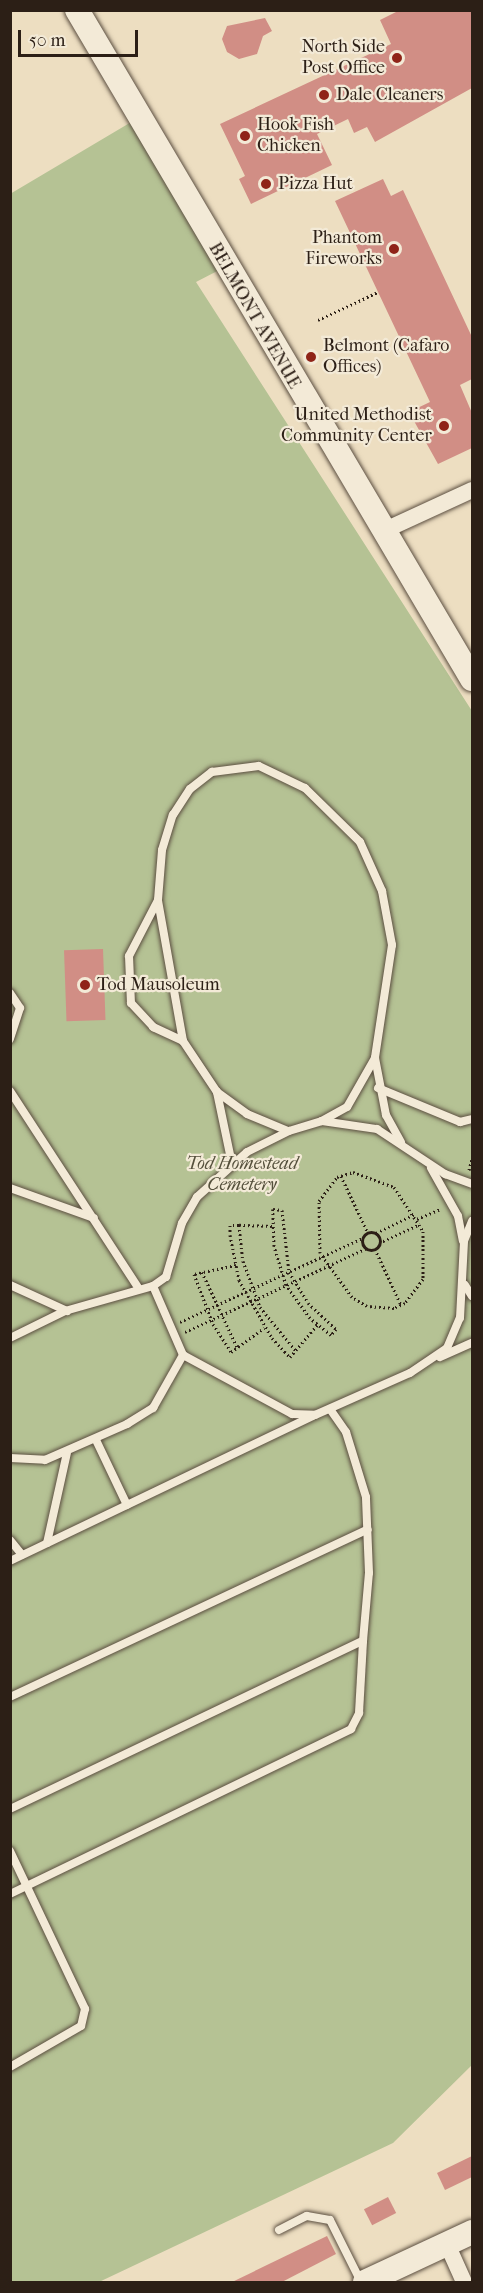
<!DOCTYPE html>
<style>
body{margin:0}
#map{position:relative;width:483px;height:2293px;overflow:hidden;background:#eddec1;font-family:"IM FELL French Canon",serif}
div>[style]{position:absolute}
[style*='--x']{left:calc(var(--x)*1px);top:calc(var(--y)*1px);width:calc(var(--w)*1px);rotate:calc(var(--a)*1deg)}
.green>*{inset:0;background:#b5c294}
.building>*{inset:0;background:#d18e85;transform-origin:0 0}
.path>*{height:3px;margin-top:-1.5px;transform-origin:0;background:repeating-linear-gradient(90deg,#2c1f16 0 1.5px,transparent 0 4.5px)}
.path>.ring{margin:-1.5px;padding:0;box-sizing:content-box;background:none;border:3px solid #2c1f16;border-radius:50%}
.roads{filter:drop-shadow(0 0 2px #5c4f41) drop-shadow(0 0 2px #5c4f41)}
.lane>*{height:8px;margin:-4px;padding:0 4px;transform-origin:4px;border-radius:4px;background:#f3ead7}
.street>*{height:16px;margin:-8px;padding:0 8px;transform-origin:8px;border-radius:8px;background:#f3ead7}
.secondary>*{height:24px;margin:-12px;padding:0 12px;transform-origin:12px;border-radius:12px;background:#f3ead7}
.dots>*{width:16px;height:16px;translate:-50% -50%;box-sizing:border-box;border:3px solid #f3ead7;border-radius:50%}
span{translate:-50% -50%;white-space:nowrap;text-align:center;line-height:1.15;-webkit-text-stroke:4.5px #f3ead7;paint-order:stroke}
.poi-label{font-size:18px;color:#2c1f16}
.right{translate:-100% -50%;text-align:right}
.left{translate:0 -50%;text-align:left}
.street-label{font-size:18px;color:#2c1f16}
.park-label{font-size:18px;color:#55503c;font-style:italic}
.frame{position:absolute;inset:0;border:12px solid #2c1f16;pointer-events:none}
.scale{position:absolute;left:18px;top:30px;width:120px;height:27px;box-sizing:border-box;border:3px solid #2c1f16;border-top:0;padding-left:8px;font-size:18px;line-height:21px;white-space:nowrap;color:#2c1f16;-webkit-text-stroke:4px #f3ead7;paint-order:stroke}
</style>
<div id="map">
<div class="green">
<div style="clip-path:polygon(138px 118px,225px 267px,196px 282px,472px 711px,472px 2065px,393px 2143px,99px 2282px,10px 2282px,10px 194px)"></div>
</div>
<div class="building">
<div style="clip-path:polygon(400px 10px,472px 10px,472px 88px,375px 142px,367px 127px,354px 133px,348px 119px,317px 134px,332px 165px,251px 204px,239px 179px,245px 176px,220px 124px,391px 44px,380px 20px)"></div>
<div style="clip-path:polygon(265px 18px,272px 31px,263px 36px,257px 54px,239px 59px,227px 52px,222px 39px,227px 26px)"></div>
<div style="clip-path:polygon(383px 179px,391px 196px,403px 190px,472px 337px,472px 379px,460px 385px,472px 413px,472px 448px,438px 464px,409px 412px,430px 402px,335px 201px)"></div>
<div style="left:103px;top:949px;width:71px;height:39px;rotate:88deg"></div>
<div style="clip-path:polygon(472px 2156px,472px 2177px,445px 2190px,437px 2173px)"></div>
<div style="left:388px;top:2197px;width:18px;height:27px;rotate:63deg"></div>
<div style="clip-path:polygon(327px 2236px,336px 2254px,280px 2283px,230px 2283px)"></div>
</div>
<div class="path">
<div style="--x:318;--y:320;--w:66;--a:-25"></div>
<div style="--x:469;--y:1170;--w:11;--a:-75"></div>
<div style="--x:353;--y:1172;--w:44;--a:20.1"></div>
<div style="--x:394;--y:1187;--w:53;--a:56.6"></div>
<div style="--x:423;--y:1231;--w:48;--a:90"></div>
<div style="--x:423;--y:1279;--w:30;--a:127"></div>
<div style="--x:405;--y:1303;--w:12;--a:156"></div>
<div style="--x:394;--y:1308;--w:27;--a:-176"></div>
<div style="--x:367;--y:1306;--w:17;--a:-149"></div>
<div style="--x:352;--y:1297;--w:54;--a:-126"></div>
<div style="--x:320;--y:1253;--w:52;--a:-91.1"></div>
<div style="--x:319;--y:1201;--w:30;--a:-53"></div>
<div style="--x:337;--y:1177;--w:17;--a:-17"></div>
<div style="--x:341;--y:1176;--w:63;--a:64.7"></div>
<div style="--x:273;--y:1209;--w:9;--a:6"></div>
<div style="--x:282;--y:1210;--w:62;--a:83.6"></div>
<div style="--x:289;--y:1272;--w:36;--a:58"></div>
<div style="--x:308;--y:1303;--w:38;--a:43"></div>
<div style="--x:336;--y:1329;--w:8;--a:130"></div>
<div style="--x:331;--y:1335;--w:27;--a:-141"></div>
<div style="--x:310;--y:1318;--w:41;--a:-126"></div>
<div style="--x:286;--y:1285;--w:41;--a:-107.1"></div>
<div style="--x:274;--y:1246;--w:37;--a:-92"></div>
<div style="--x:417;--y:1219;--w:25;--a:-23"></div>
<div style="--x:239;--y:1225;--w:9;--a:180"></div>
<div style="--x:230;--y:1225;--w:10;--a:90"></div>
<div style="--x:230;--y:1235;--w:46;--a:78.7"></div>
<div style="--x:239;--y:1280;--w:67;--a:60.4"></div>
<div style="--x:272;--y:1338;--w:26;--a:47"></div>
<div style="--x:290;--y:1357;--w:43;--a:-49.7"></div>
<div style="--x:272;--y:1226;--w:33;--a:-178"></div>
<div style="--x:239;--y:1225;--w:36;--a:84"></div>
<div style="--x:243;--y:1261;--w:49;--a:69.7"></div>
<div style="--x:260;--y:1307;--w:57;--a:50.7"></div>
<div class="ring" style="left:362px;top:1232px;width:15px;height:15px"></div>
<div style="--x:376;--y:1233;--w:43;--a:-26"></div>
<div style="--x:379;--y:1243;--w:45;--a:-24.9"></div>
<div style="--x:375;--y:1249;--w:62;--a:65.1"></div>
<div style="--x:236;--y:1265;--w:43;--a:167.9"></div>
<div style="--x:194;--y:1274;--w:53;--a:69.2"></div>
<div style="--x:213;--y:1324;--w:33;--a:57"></div>
<div style="--x:231;--y:1352;--w:41;--a:-36"></div>
<div style="--x:202;--y:1272;--w:83;--a:65"></div>
<div style="--x:180;--y:1322;--w:201;--a:-24.7"></div>
<div style="--x:185;--y:1332;--w:200;--a:-24.8"></div>
</div>
<div class="roads">
<div class="lane">
<div style="--x:157;--y:902;--w:61;--a:117.4"></div>
<div style="--x:129;--y:956;--w:47;--a:87.6"></div>
<div style="--x:131;--y:1003;--w:33;--a:47"></div>
<div style="--x:153;--y:1027;--w:33;--a:25"></div>
<div style="--x:10;--y:993;--w:18;--a:56"></div>
<div style="--x:20;--y:1008;--w:33;--a:108"></div>
<div style="--x:375;--y:1058;--w:58;--a:79.1"></div>
<div style="--x:386;--y:1115;--w:31;--a:61"></div>
<div style="--x:378;--y:1088;--w:89;--a:22.5"></div>
<div style="--x:460;--y:1122;--w:12;--a:-14"></div>
<div style="--x:10;--y:1091;--w:236;--a:56.9"></div>
<div style="--x:217;--y:1092;--w:37;--a:36"></div>
<div style="--x:247;--y:1114;--w:44;--a:22.5"></div>
<div style="--x:232;--y:1164;--w:74;--a:-101.8"></div>
<div style="--x:217;--y:1092;--w:61;--a:-123.7"></div>
<div style="--x:183;--y:1041;--w:143;--a:-100.1"></div>
<div style="--x:158;--y:900;--w:50;--a:-85.4"></div>
<div style="--x:162;--y:850;--w:37;--a:-73"></div>
<div style="--x:173;--y:815;--w:31;--a:-57"></div>
<div style="--x:190;--y:789;--w:28;--a:-38"></div>
<div style="--x:212;--y:772;--w:47;--a:-7.3"></div>
<div style="--x:259;--y:766;--w:51;--a:25.6"></div>
<div style="--x:305;--y:788;--w:77;--a:44.5"></div>
<div style="--x:360;--y:842;--w:54;--a:65.8"></div>
<div style="--x:382;--y:891;--w:55;--a:79.5"></div>
<div style="--x:392;--y:945;--w:114;--a:98.6"></div>
<div style="--x:375;--y:1058;--w:56;--a:119.7"></div>
<div style="--x:347;--y:1107;--w:29;--a:151"></div>
<div style="--x:431;--y:1168;--w:55;--a:60.6"></div>
<div style="--x:458;--y:1216;--w:25;--a:79"></div>
<div style="--x:10;--y:1188;--w:89;--a:19.7"></div>
<div style="--x:10;--y:1285;--w:63;--a:24.5"></div>
<div style="--x:465;--y:1285;--w:13;--a:58"></div>
<div style="--x:153;--y:1286;--w:75;--a:66.5"></div>
<div style="--x:183;--y:1355;--w:124;--a:28.4"></div>
<div style="--x:292;--y:1414;--w:23;--a:2"></div>
<div style="--x:315;--y:1415;--w:104;--a:-23.9"></div>
<div style="--x:410;--y:1373;--w:45;--a:-34"></div>
<div style="--x:447;--y:1348;--w:33;--a:-67"></div>
<div style="--x:460;--y:1318;--w:77;--a:-87"></div>
<div style="--x:464;--y:1241;--w:22;--a:-68"></div>
<div style="--x:10;--y:1338;--w:61;--a:-26.1"></div>
<div style="--x:65;--y:1311;--w:91;--a:-15.9"></div>
<div style="--x:153;--y:1286;--w:16;--a:-35"></div>
<div style="--x:166;--y:1277;--w:56;--a:-73.5"></div>
<div style="--x:182;--y:1223;--w:30;--a:-60"></div>
<div style="--x:197;--y:1197;--w:67;--a:-42"></div>
<div style="--x:247;--y:1152;--w:47;--a:-26.6"></div>
<div style="--x:289;--y:1131;--w:34;--a:-17"></div>
<div style="--x:322;--y:1121;--w:56;--a:8.3"></div>
<div style="--x:377;--y:1129;--w:82;--a:33.5"></div>
<div style="--x:445;--y:1174;--w:29;--a:20"></div>
<div style="--x:440;--y:1357;--w:35;--a:-24"></div>
<div style="--x:96;--y:1440;--w:72;--a:64.5"></div>
<div style="--x:10;--y:1458;--w:35;--a:3"></div>
<div style="--x:45;--y:1460;--w:90;--a:-23.7"></div>
<div style="--x:127;--y:1424;--w:31;--a:-32"></div>
<div style="--x:153;--y:1408;--w:61;--a:-60.5"></div>
<div style="--x:10;--y:1540;--w:19;--a:51"></div>
<div style="--x:47;--y:1543;--w:92;--a:-77.5"></div>
<div style="--x:10;--y:1561;--w:336;--a:-25.6"></div>
<div style="--x:10;--y:1697;--w:395;--a:-25.1"></div>
<div style="--x:10;--y:1809;--w:391;--a:-25.5"></div>
<div style="--x:363;--y:1641;--w:68;--a:-85"></div>
<div style="--x:369;--y:1573;--w:76;--a:-92.3"></div>
<div style="--x:366;--y:1497;--w:68;--a:-107.1"></div>
<div style="--x:346;--y:1432;--w:28;--a:-125"></div>
<div style="--x:10;--y:1851;--w:175;--a:64.6"></div>
<div style="--x:85;--y:2009;--w:17;--a:103"></div>
<div style="--x:81;--y:2026;--w:82;--a:150"></div>
<div style="--x:10;--y:1894;--w:379;--a:-25.8"></div>
<div style="--x:351;--y:1729;--w:18;--a:-63"></div>
<div style="--x:359;--y:1713;--w:72;--a:-86.8"></div>
<div style="--x:279;--y:2230;--w:31;--a:-27"></div>
<div style="--x:307;--y:2216;--w:23;--a:10"></div>
<div style="--x:330;--y:2220;--w:69;--a:63.4"></div>
</div>
<div class="street">
<div style="--x:383;--y:531;--w:98;--a:-24.7"></div>
<div style="--x:447;--y:2244;--w:42;--a:65.9"></div>
</div>
<div class="secondary">
<div style="--x:77;--y:10;--w:777;--a:59.44"></div>
<div style="--x:365;--y:2282;--w:118;--a:-25"></div>
</div>
</div>
<div class="dots">
<div style="left:397px;top:58px;background:#8f2418"></div>
<div style="left:324px;top:95px;background:#8f2418"></div>
<div style="left:245px;top:136px;background:#8f2418"></div>
<div style="left:266px;top:184px;background:#8f2418"></div>
<div style="left:394px;top:249px;background:#8f2418"></div>
<div style="left:311px;top:357px;background:#8f2418"></div>
<div style="left:444px;top:426px;background:#8f2418"></div>
<div style="left:85px;top:985px;background:#8f2418"></div>
</div>
<div class="poi-label">
<span class="right" style="left:385px;top:58px">North Side<br>Post Office</span>
<span class="left" style="left:336px;top:95px">Dale Cleaners</span>
<span class="left" style="left:257px;top:136px">Hook Fish<br>Chicken</span>
<span class="left" style="left:278px;top:184px">Pizza Hut</span>
<span class="right" style="left:382px;top:249px">Phantom<br>Fireworks</span>
<span class="left" style="left:323px;top:357px">Belmont (Cafaro<br>Offices)</span>
<span class="right" style="left:432px;top:426px">United Methodist<br>Community Center</span>
<span class="left" style="left:97px;top:985px">Tod Mausoleum</span>
</div>
<div class="street-label">
<span style="left:254px;top:316px;rotate:60deg">BELMONT AVENUE</span>
</div>
<div class="park-label">
<span style="left:242px;top:1175px">Tod Homestead<br>Cemetery</span>
</div>
<div class="frame"></div>
<div class="scale">50 m</div>
</div>
